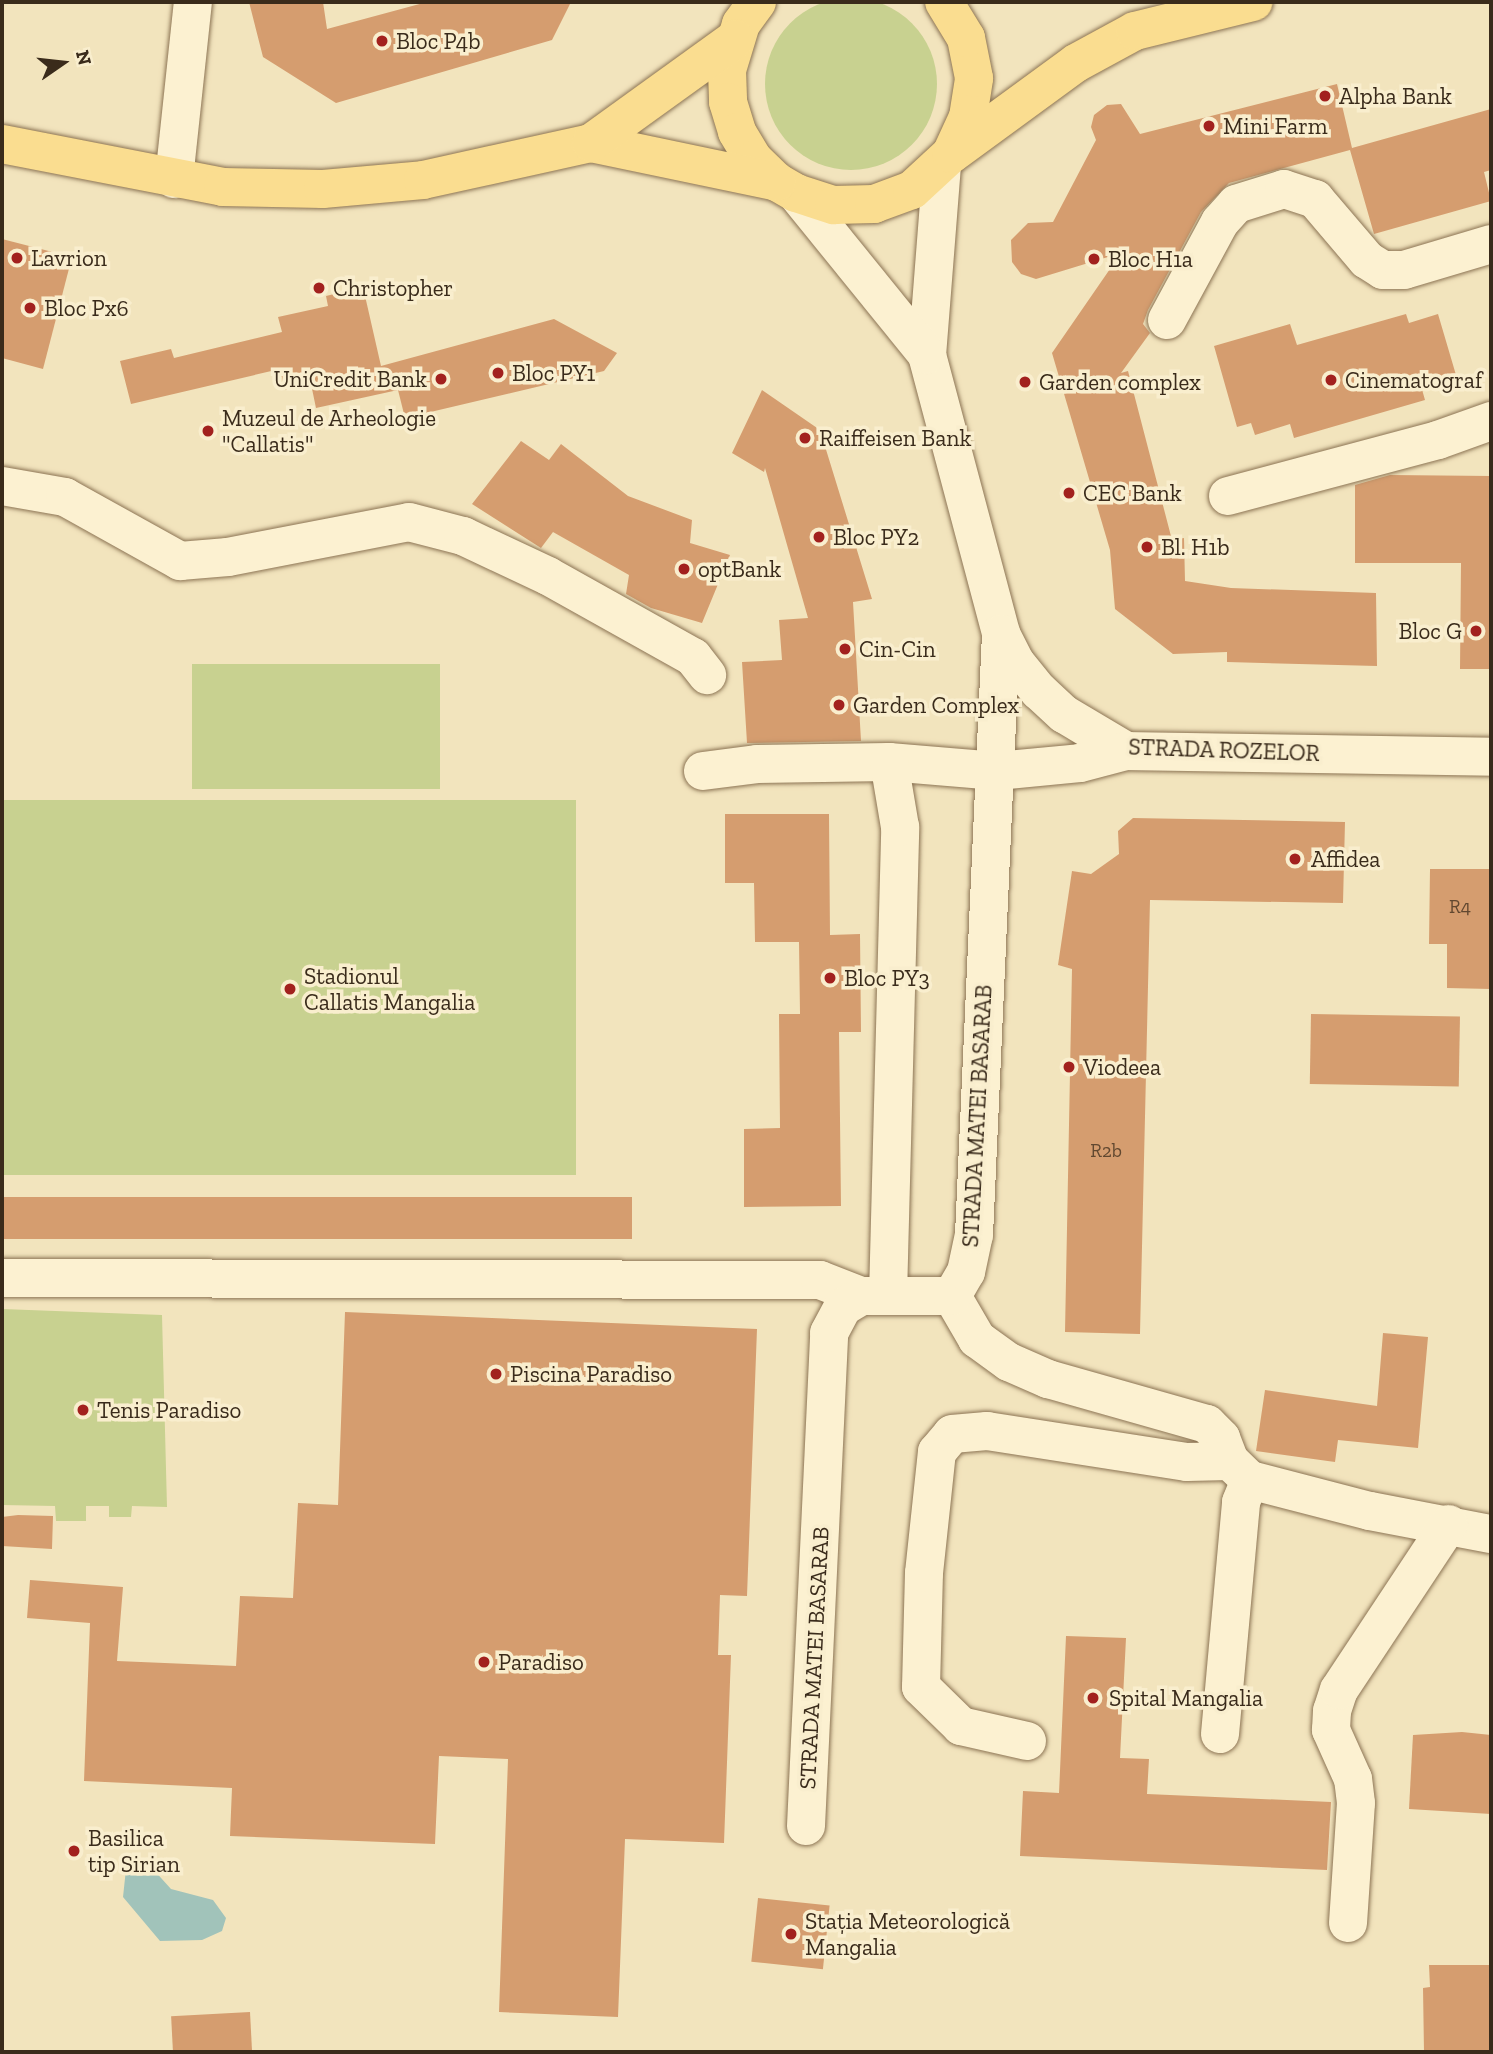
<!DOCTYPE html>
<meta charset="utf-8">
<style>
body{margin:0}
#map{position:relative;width:1493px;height:2054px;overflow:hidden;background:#f2e4bd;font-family:"Zilla Slab",serif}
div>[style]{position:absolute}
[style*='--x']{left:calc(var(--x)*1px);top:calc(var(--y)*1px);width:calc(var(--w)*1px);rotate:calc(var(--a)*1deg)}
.green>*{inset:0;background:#c8d190;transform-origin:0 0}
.round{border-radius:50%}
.water>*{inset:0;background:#a1c3ba}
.building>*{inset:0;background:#d59d6f;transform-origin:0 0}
.roads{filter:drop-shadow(0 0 2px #8c7454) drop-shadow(0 0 2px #8c7454)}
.minor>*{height:38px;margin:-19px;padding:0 19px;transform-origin:19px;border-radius:19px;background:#fcf1d1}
.major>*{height:38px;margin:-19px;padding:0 19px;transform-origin:19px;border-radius:19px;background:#fadd90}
.dots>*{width:19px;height:19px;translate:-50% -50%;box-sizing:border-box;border:4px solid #f9eece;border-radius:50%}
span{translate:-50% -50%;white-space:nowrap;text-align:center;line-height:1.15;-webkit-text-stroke:7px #f9eece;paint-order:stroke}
.number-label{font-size:19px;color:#614830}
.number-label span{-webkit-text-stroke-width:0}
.poi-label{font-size:23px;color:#3a2b1b}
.left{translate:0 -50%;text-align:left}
.right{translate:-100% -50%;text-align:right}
.street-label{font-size:23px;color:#3a2b1b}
.frame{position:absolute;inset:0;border:4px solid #3a2b1b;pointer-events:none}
.north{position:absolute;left:28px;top:28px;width:70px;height:70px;-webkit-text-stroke:5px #f9eece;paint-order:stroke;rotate:76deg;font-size:19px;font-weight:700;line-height:28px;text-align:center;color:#3a2b1b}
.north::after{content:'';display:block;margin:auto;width:24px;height:32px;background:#3a2b1b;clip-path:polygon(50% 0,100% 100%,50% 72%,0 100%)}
</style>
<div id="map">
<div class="green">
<div class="round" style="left:765px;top:-2px;width:172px;height:172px"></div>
<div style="left:192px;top:664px;width:248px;height:125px"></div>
<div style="left:576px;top:800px;width:375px;height:574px;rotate:90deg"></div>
<div style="clip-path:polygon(2px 1309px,162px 1315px,167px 1507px,132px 1506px,131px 1517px,109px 1517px,109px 1506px,86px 1506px,86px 1521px,56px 1521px,55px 1506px,2px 1505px)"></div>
</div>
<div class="water">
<div style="clip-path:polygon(138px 1861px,152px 1868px,171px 1889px,213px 1900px,226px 1918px,222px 1931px,202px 1940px,160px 1941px,123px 1897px,126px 1869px)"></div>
</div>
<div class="building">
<div style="clip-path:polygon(249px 2px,323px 2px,327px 29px,427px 2px,571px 2px,552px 40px,336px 103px,263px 57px)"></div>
<div style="clip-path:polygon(1337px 84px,1352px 148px,1491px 109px,1491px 170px,1484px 172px,1491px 201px,1374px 234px,1350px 150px,1229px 183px,1201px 212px,1148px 310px,1143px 324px,1150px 333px,1121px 373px,1128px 371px,1172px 540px,1184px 538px,1185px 581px,1231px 588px,1376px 593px,1377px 666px,1227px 662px,1227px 652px,1173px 654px,1115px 609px,1110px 550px,1052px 353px,1121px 253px,1036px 279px,1021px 274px,1012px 262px,1011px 240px,1028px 223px,1053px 222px,1096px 140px,1091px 127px,1094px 115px,1107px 105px,1121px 104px,1140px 134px)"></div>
<div style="clip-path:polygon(2px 239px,72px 257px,43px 369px,2px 358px)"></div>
<div style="clip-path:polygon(363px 287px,381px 366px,554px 319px,617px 353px,604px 371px,405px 418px,398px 390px,316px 408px,311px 384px,328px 380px,285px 390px,280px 369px,131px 404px,120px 361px,171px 349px,174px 358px,282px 332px,278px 317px,328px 306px,326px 296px)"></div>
<div style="clip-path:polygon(1406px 314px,1409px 323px,1438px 314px,1456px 375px,1421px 386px,1425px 400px,1294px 438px,1290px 424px,1255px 435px,1251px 423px,1237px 427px,1214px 346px,1290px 324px,1297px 345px)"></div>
<div style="clip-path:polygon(762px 390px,820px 430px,872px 599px,853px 602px,861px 741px,747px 743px,742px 662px,782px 660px,779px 620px,808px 618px,765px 468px,764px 472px,732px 453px)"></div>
<div style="clip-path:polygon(521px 441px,549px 460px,561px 444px,628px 496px,692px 520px,690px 543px,730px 555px,702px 623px,651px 608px,626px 594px,629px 575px,553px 532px,541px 548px,472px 504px)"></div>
<div style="clip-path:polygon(1390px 475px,1491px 476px,1491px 669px,1460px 669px,1461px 563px,1355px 563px,1355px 485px)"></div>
<div style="clip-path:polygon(725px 814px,829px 814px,830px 935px,860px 934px,861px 1032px,839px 1032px,841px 1206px,744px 1207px,744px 1129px,780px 1128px,779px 1014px,800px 1014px,799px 942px,755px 942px,754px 883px,725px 883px)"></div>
<div style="clip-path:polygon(1133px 818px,1345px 822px,1343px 903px,1150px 900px,1140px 1334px,1065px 1332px,1072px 969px,1058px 965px,1072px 871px,1091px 874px,1119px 854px,1118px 831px)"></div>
<div style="clip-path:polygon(1430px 869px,1491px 869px,1491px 989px,1447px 988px,1447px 944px,1429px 944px)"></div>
<div style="left:1311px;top:1014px;width:149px;height:70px;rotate:1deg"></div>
<div style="left:632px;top:1197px;width:42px;height:630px;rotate:90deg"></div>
<div style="clip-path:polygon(345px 1312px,757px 1329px,747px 1596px,720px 1595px,718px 1655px,731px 1655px,724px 1843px,625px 1839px,618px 2017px,499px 2012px,508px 1759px,439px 1756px,435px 1844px,230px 1836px,232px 1788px,84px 1781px,90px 1623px,27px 1618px,30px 1580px,123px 1587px,117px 1661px,236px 1666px,240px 1596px,293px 1598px,298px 1503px,338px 1505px)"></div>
<div style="clip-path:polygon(1383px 1333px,1428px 1337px,1418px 1448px,1338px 1440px,1335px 1462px,1256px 1451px,1265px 1390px,1377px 1406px)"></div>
<div style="clip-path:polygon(18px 1515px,53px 1516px,52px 1549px,2px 1546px,2px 1517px)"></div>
<div style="clip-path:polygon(1066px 1636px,1126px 1638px,1120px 1758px,1149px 1759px,1147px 1794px,1331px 1802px,1327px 1870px,1020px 1856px,1023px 1791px,1059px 1793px)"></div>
<div style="clip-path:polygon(1462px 1732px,1491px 1735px,1491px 1814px,1409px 1809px,1413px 1735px)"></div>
<div style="left:758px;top:1898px;width:72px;height:64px;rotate:6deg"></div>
<div style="clip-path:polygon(1429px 1965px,1491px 1965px,1491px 2052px,1424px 2052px,1423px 1988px,1430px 1987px)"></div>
<div style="left:250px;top:2012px;width:40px;height:79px;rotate:87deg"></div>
</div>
<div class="roads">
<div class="minor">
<div style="--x:942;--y:165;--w:191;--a:94.5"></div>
<div style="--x:927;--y:355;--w:289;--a:75.1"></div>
<div style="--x:1001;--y:634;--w:33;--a:63"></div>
<div style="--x:1016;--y:663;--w:36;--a:51"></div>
<div style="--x:1039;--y:691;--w:34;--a:43"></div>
<div style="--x:1064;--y:714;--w:72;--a:30.8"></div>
<div style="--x:1126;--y:751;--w:365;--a:0.9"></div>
<div style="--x:174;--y:179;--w:178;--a:-83.9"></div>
<div style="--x:796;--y:193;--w:208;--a:51"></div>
<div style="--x:1167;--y:320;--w:111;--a:-61.6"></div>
<div style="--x:1220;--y:222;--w:24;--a:-48"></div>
<div style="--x:1236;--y:204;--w:50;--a:-17.4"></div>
<div style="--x:1284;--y:189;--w:33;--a:18"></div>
<div style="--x:1315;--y:199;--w:80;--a:49.6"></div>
<div style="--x:1367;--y:260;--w:19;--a:32"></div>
<div style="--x:1383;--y:270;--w:21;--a:0"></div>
<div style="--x:1404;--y:270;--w:91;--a:-16.6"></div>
<div style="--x:2;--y:486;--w:64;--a:9.9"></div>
<div style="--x:65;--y:497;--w:132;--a:29.1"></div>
<div style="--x:180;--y:561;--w:48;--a:-4.8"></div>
<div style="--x:228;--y:557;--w:184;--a:-10.9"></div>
<div style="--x:409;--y:522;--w:56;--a:14.5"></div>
<div style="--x:463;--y:536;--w:94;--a:25.2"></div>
<div style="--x:548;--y:576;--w:166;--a:29.2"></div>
<div style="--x:693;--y:657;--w:23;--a:52"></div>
<div style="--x:1228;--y:496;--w:217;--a:-14.9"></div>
<div style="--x:1438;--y:440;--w:56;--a:-19.7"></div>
<div style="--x:703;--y:771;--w:54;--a:-7.4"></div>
<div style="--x:757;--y:764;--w:132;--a:-0.9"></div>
<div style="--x:889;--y:762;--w:108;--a:4.8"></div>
<div style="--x:997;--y:771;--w:83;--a:-5.5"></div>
<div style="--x:1080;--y:763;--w:48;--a:-14.6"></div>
<div style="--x:2;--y:1278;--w:818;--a:0.14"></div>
<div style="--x:820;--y:1280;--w:44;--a:21.3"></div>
<div style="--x:888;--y:1296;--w:469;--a:-88.5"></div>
<div style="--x:900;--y:827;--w:66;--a:-99.6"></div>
<div style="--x:952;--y:1296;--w:50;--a:59.8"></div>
<div style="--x:977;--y:1339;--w:39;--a:36"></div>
<div style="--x:1009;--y:1362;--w:43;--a:23.6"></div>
<div style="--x:1048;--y:1379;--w:165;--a:15.8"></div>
<div style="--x:1207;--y:1424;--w:20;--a:45"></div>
<div style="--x:1221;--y:1438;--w:25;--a:69"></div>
<div style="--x:1230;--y:1461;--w:28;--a:44"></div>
<div style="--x:1250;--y:1480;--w:124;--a:14.5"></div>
<div style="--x:1370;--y:1511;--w:123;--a:10.8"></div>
<div style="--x:1220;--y:1734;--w:233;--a:-84.8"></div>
<div style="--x:1241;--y:1502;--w:24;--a:-68"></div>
<div style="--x:1027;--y:1741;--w:68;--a:-167.2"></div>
<div style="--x:961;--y:1726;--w:56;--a:-135.7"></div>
<div style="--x:921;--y:1687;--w:114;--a:-88.5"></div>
<div style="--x:924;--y:1573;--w:122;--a:-83.9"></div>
<div style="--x:937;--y:1452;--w:23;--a:-50"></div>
<div style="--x:952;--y:1434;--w:35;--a:-5"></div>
<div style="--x:987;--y:1431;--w:202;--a:8.8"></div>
<div style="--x:1187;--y:1462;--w:43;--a:-1.3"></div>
<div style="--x:806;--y:1826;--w:494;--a:-87.3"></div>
<div style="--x:829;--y:1333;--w:30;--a:-62"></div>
<div style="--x:843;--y:1307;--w:21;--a:-31"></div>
<div style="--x:861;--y:1296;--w:91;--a:0"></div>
<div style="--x:952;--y:1296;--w:28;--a:-60"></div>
<div style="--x:966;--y:1272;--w:38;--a:-78"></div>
<div style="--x:974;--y:1235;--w:602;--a:-87.43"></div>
<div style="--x:1348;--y:1923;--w:120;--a:-86.2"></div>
<div style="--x:1356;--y:1803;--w:24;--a:-97"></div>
<div style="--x:1353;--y:1779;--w:54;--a:-114.2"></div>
<div style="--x:1331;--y:1730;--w:19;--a:-87"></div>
<div style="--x:1332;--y:1711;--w:22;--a:-72"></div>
<div style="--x:1339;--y:1690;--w:199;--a:-56.5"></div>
</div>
<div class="major">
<div style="--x:757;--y:2;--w:27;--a:126"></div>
<div style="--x:741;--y:24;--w:48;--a:106.9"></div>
<div style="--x:727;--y:70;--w:32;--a:88"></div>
<div style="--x:728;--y:102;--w:31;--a:73"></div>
<div style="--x:737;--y:132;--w:33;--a:59"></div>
<div style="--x:754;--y:160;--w:32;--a:44"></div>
<div style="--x:777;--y:182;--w:22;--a:30"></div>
<div style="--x:796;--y:193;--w:40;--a:18"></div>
<div style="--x:834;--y:205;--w:40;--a:-1.4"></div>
<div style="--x:874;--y:204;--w:40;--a:-20.2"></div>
<div style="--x:912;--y:190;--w:53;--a:-42.7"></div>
<div style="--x:951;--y:154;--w:41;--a:-65.3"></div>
<div style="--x:968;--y:117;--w:39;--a:-81"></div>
<div style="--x:974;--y:78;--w:41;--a:-101.3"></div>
<div style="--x:966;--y:38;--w:42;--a:-121.4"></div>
<div style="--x:591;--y:143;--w:190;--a:11.8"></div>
<div style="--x:2;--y:144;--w:225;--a:11"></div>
<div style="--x:223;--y:187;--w:100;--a:1.1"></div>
<div style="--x:323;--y:189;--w:100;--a:-5.1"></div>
<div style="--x:423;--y:180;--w:172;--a:-12.4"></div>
<div style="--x:591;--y:143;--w:178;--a:-35.8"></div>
<div style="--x:953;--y:153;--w:152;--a:-36.2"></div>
<div style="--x:1076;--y:63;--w:67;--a:-28.5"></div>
<div style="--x:1135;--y:31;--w:122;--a:-13.8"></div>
</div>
</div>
<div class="dots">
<div style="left:382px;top:41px;background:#a2211e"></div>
<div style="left:1325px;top:96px;background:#a2211e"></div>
<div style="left:1209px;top:126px;background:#a2211e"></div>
<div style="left:17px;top:258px;background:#a2211e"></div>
<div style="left:1094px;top:259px;background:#a2211e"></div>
<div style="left:319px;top:288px;background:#a2211e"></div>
<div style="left:30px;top:308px;background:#a2211e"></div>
<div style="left:498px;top:373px;background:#a2211e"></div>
<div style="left:441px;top:379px;background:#a2211e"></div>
<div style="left:1331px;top:380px;background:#a2211e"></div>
<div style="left:1025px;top:382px;background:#a2211e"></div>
<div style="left:208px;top:431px;background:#a2211e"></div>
<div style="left:805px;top:438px;background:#a2211e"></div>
<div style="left:1069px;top:493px;background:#a2211e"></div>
<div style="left:819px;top:537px;background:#a2211e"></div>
<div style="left:1147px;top:547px;background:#a2211e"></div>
<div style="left:684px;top:569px;background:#a2211e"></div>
<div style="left:1476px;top:631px;background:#a2211e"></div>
<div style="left:845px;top:649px;background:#a2211e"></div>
<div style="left:839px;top:705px;background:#a2211e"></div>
<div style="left:1295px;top:859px;background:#a2211e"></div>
<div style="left:830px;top:978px;background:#a2211e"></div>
<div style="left:290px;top:989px;background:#a2211e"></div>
<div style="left:1069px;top:1067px;background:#a2211e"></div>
<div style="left:496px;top:1374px;background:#a2211e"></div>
<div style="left:83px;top:1410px;background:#a2211e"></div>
<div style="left:484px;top:1662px;background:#a2211e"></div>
<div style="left:1093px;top:1698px;background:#a2211e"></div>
<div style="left:74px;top:1851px;background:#a2211e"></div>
<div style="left:791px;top:1934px;background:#a2211e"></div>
</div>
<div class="number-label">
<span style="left:1460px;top:907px">R4</span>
<span style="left:1106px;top:1151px">R2b</span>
</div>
<div class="poi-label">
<span class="left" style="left:396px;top:41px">Bloc P4b</span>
<span class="left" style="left:1339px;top:96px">Alpha Bank</span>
<span class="left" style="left:1223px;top:126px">Mini Farm</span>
<span class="left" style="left:31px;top:258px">Lavrion</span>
<span class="left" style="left:1108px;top:259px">Bloc H1a</span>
<span class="left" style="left:333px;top:288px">Christopher</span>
<span class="left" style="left:44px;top:308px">Bloc Px6</span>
<span class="left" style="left:512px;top:373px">Bloc PY1</span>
<span class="right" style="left:427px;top:379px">UniCredit Bank</span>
<span class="left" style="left:1345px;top:380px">Cinematograf</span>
<span class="left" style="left:1039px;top:382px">Garden complex</span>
<span class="left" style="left:222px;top:431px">Muzeul de Arheologie<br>"Callatis"</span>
<span class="left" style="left:819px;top:438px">Raiffeisen Bank</span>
<span class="left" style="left:1083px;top:493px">CEC Bank</span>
<span class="left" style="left:833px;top:537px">Bloc PY2</span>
<span class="left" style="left:1161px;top:547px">Bl. H1b</span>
<span class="left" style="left:698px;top:569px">optBank</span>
<span class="right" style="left:1462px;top:631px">Bloc G</span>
<span class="left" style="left:859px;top:649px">Cin-Cin</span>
<span class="left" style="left:853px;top:705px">Garden Complex</span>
<span class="left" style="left:1311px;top:859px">Affidea</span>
<span class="left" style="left:304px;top:989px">Stadionul<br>Callatis Mangalia</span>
<span class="left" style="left:844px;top:978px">Bloc PY3</span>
<span class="left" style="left:1083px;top:1067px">Viodeea</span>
<span class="left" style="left:510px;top:1374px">Piscina Paradiso</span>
<span class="left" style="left:97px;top:1410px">Tenis Paradiso</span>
<span class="left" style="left:498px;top:1662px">Paradiso</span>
<span class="left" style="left:1109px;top:1698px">Spital Mangalia</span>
<span class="left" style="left:88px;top:1851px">Basilica<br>tip Sirian</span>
<span class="left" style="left:805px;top:1934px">Stația Meteorologică<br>Mangalia</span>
</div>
<div class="street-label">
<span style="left:1224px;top:750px;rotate:2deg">STRADA ROZELOR</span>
<span style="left:977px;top:1116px;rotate:-87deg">STRADA MATEI BASARAB</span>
<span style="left:814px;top:1658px;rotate:-87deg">STRADA MATEI BASARAB</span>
</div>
<div class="frame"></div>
<div class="north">N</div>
</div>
